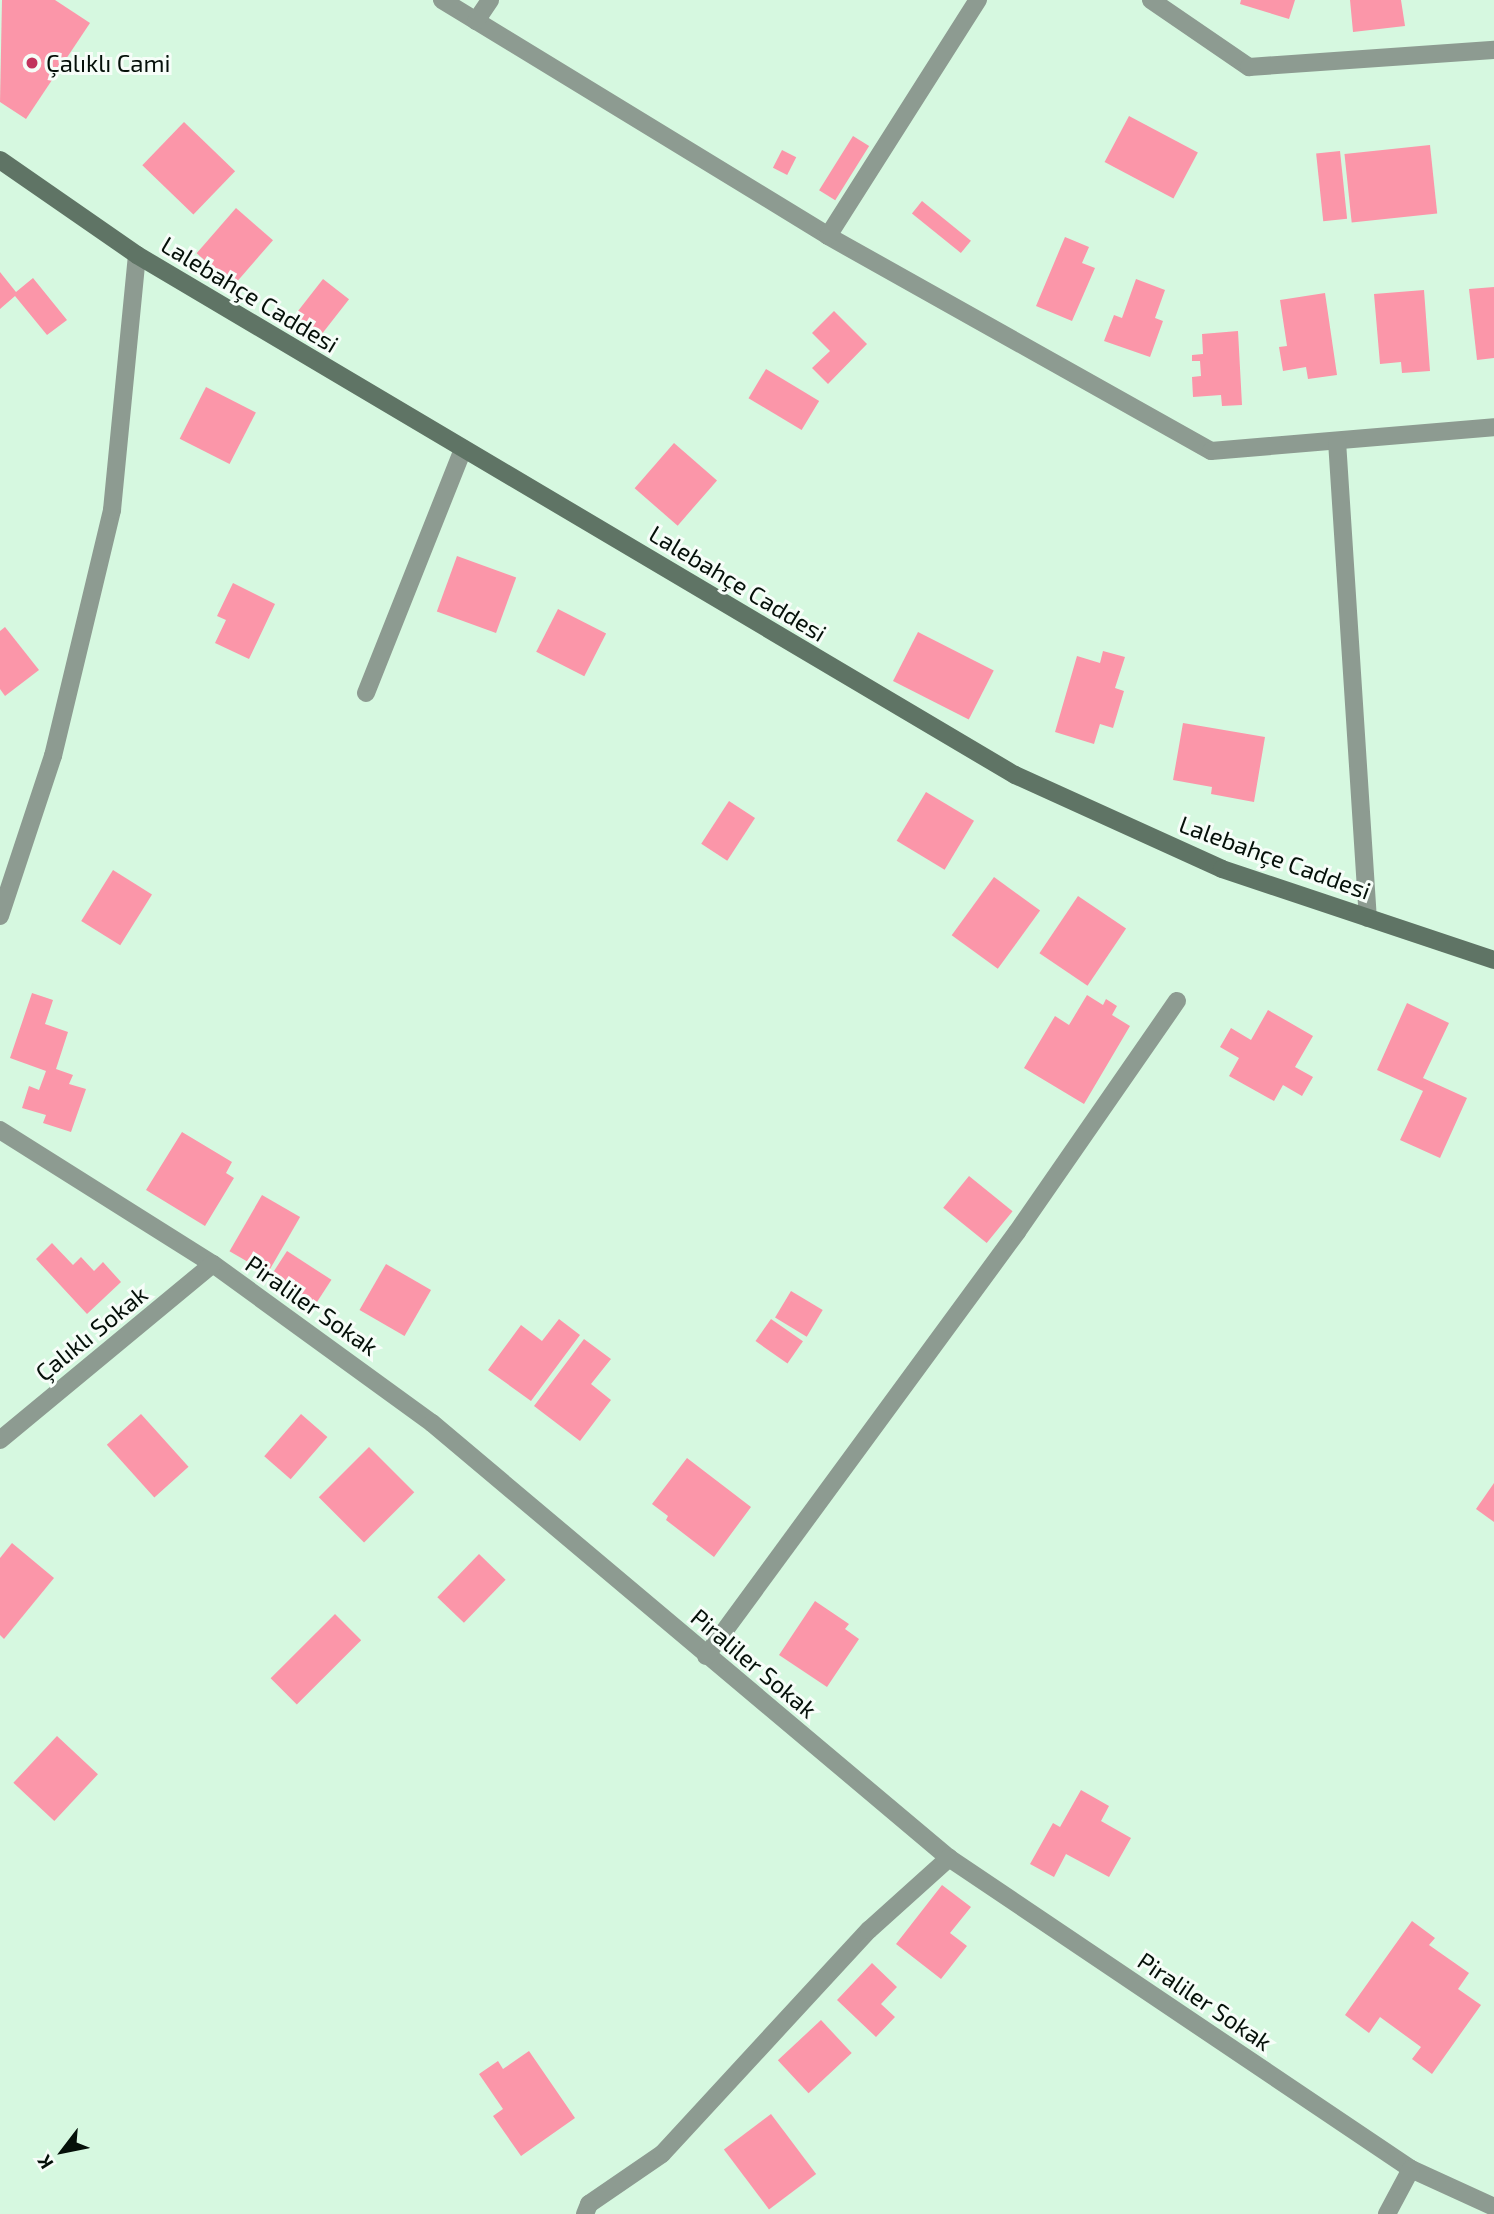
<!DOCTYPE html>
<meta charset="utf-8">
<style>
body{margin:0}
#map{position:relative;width:1494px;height:2214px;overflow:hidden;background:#d6f8e0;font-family:"Exo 2",sans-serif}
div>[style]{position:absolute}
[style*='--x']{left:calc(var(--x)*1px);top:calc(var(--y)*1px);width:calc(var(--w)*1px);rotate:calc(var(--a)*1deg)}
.building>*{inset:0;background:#fb96a9;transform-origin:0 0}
.street>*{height:18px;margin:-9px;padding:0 9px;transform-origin:9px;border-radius:9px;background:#8d9b91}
.secondary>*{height:18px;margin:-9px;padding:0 9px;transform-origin:9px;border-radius:9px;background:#5f7465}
.dots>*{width:19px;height:19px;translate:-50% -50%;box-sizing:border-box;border:4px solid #f6fdf8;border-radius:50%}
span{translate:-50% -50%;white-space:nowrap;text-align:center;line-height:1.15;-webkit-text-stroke:6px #f6fdf8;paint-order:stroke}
.poi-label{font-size:24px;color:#051009}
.left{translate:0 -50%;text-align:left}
.street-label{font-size:24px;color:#051009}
.north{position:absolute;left:28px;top:2116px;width:70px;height:70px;-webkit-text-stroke:5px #f6fdf8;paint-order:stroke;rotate:238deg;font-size:19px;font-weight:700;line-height:28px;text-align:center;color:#051009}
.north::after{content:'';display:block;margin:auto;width:24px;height:32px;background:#051009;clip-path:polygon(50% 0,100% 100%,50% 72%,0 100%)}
</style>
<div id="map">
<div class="building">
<div style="clip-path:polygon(2px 0,55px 0,90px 23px,26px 119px,0 102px)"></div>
<div style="clip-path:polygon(1241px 0,1295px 0,1289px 19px,1240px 4px)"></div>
<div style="clip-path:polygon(1350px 0,1401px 0,1405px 26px,1353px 32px)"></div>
<div style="left:1129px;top:116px;width:78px;height:52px;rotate:28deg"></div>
<div style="left:184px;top:122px;width:71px;height:60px;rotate:44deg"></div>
<div style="left:853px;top:136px;width:19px;height:64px;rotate:32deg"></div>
<div style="left:1430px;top:145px;width:69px;height:86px;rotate:84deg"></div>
<div style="left:782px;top:150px;width:16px;height:20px;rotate:27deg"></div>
<div style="left:1340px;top:151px;width:68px;height:24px;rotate:84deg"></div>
<div style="left:922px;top:201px;width:63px;height:16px;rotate:39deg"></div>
<div style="left:236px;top:208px;width:49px;height:60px;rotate:41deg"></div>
<div style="clip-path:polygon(1065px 237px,1089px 247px,1082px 263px,1095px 268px,1072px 321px,1036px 306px)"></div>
<div style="clip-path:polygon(0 272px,16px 292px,33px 278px,67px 320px,47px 335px,15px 296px,0 309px)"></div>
<div style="left:323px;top:279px;width:33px;height:58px;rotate:38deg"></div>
<div style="clip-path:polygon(1136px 279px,1165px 290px,1155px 318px,1163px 321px,1150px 357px,1104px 341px,1114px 315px,1122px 318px)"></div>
<div style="clip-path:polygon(1494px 287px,1494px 358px,1477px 360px,1469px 289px)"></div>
<div style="clip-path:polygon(1424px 290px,1430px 371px,1402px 373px,1401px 362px,1380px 364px,1374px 294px)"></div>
<div style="clip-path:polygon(1325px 293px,1337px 375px,1308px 379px,1306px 367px,1283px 371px,1279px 347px,1287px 346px,1280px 300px)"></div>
<div style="clip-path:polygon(834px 311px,867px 344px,828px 384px,812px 368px,830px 351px,812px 333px)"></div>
<div style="clip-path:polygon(1238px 331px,1242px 405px,1222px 406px,1221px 395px,1193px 397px,1192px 377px,1201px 376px,1200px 361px,1192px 361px,1192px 355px,1203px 354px,1202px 334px)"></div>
<div style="left:766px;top:369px;width:62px;height:34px;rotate:31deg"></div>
<div style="left:206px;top:387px;width:56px;height:58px;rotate:27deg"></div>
<div style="left:674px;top:443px;width:57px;height:60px;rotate:41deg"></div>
<div style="left:457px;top:556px;width:63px;height:59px;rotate:20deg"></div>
<div style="clip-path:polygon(233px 583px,275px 604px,249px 659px,215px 643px,226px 620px,217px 616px)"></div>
<div style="left:558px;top:609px;width:54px;height:48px;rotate:27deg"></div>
<div style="clip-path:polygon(5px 627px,39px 670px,5px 696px,0 689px,0 631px)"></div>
<div style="left:918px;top:632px;width:85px;height:55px;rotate:27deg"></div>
<div style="clip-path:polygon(1103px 651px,1125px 657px,1115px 688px,1124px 691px,1113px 728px,1100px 724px,1094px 744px,1055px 732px,1077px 656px,1100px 663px)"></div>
<div style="clip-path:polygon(1183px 723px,1265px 737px,1254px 802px,1211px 794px,1212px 787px,1173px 780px)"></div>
<div style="left:926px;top:792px;width:56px;height:57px;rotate:31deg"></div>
<div style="left:729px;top:801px;width:31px;height:51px;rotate:33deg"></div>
<div style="left:113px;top:870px;width:46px;height:60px;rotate:32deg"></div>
<div style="left:994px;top:877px;width:57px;height:72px;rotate:36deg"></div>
<div style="left:1078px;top:896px;width:58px;height:69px;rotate:34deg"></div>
<div style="clip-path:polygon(32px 993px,53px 1000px,45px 1024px,68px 1032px,56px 1069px,73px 1075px,69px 1084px,86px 1089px,71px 1132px,43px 1123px,46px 1115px,22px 1108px,29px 1086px,39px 1090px,46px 1071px,10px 1058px)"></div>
<div style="clip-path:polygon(1087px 995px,1103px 1005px,1106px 999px,1117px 1006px,1112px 1015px,1130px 1026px,1084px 1104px,1024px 1068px,1055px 1016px,1069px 1025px)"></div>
<div style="clip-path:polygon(1407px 1003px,1449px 1023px,1423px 1078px,1467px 1098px,1440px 1158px,1400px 1140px,1423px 1091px,1377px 1070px)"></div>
<div style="clip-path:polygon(1268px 1010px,1313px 1036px,1295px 1067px,1313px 1077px,1302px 1096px,1283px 1085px,1274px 1101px,1229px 1076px,1239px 1058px,1220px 1047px,1231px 1028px,1251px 1040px)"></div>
<div style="clip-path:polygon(182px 1132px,232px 1162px,226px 1173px,234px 1178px,205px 1226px,146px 1190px)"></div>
<div style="left:969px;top:1176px;width:56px;height:41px;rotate:39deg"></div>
<div style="left:262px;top:1195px;width:44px;height:65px;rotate:30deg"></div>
<div style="clip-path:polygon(52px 1243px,73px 1265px,81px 1257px,94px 1271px,103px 1262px,121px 1282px,87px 1314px,36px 1259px)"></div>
<div style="left:287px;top:1251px;width:53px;height:31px;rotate:33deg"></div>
<div style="left:386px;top:1264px;width:52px;height:53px;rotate:30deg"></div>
<div style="left:791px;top:1291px;width:37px;height:31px;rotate:31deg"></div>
<div style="clip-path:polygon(559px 1319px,580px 1335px,531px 1401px,488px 1370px,521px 1325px,542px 1341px)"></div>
<div style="left:771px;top:1319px;width:39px;height:27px;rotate:35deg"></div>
<div style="clip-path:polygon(584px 1339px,611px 1359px,591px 1384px,611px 1400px,580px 1441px,534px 1406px)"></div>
<div style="left:141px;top:1414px;width:71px;height:46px;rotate:48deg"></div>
<div style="left:301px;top:1414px;width:35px;height:56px;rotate:41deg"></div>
<div style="left:369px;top:1447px;width:64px;height:71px;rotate:45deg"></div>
<div style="clip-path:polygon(687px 1458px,751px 1507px,714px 1557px,666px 1520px,668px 1516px,652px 1504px)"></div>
<div style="clip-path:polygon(1494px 1483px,1494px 1522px,1476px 1509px)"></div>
<div style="clip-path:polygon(12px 1543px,54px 1578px,4px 1639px,0 1635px,0 1558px)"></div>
<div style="left:479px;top:1554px;width:37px;height:60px;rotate:44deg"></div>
<div style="clip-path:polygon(815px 1601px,849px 1624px,845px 1629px,859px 1639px,827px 1687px,779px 1655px)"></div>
<div style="left:335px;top:1614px;width:37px;height:91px;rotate:45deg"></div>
<div style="left:57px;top:1736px;width:56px;height:64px;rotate:43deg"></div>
<div style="clip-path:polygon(1081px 1790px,1109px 1806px,1101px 1821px,1131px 1838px,1109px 1877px,1066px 1854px,1054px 1877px,1030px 1864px,1053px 1823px,1060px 1827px)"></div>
<div style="clip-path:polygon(942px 1885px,971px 1907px,950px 1933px,967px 1946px,941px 1979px,896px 1944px)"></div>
<div style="clip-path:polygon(1412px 1921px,1435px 1938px,1429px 1945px,1469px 1973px,1458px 1989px,1481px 2005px,1432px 2074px,1412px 2059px,1421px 2047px,1380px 2017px,1369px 2033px,1345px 2015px)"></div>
<div style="clip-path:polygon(872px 1963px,897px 1987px,881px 2004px,895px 2017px,876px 2037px,837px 2000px)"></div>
<div style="left:821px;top:2020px;width:45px;height:59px;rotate:47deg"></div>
<div style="clip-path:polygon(529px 2051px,575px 2118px,521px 2156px,493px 2116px,503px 2109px,479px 2074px,498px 2061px,503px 2069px)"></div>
<div style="left:771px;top:2114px;width:75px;height:59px;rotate:53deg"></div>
</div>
<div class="street">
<div style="--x:442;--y:0;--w:452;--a:31.4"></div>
<div style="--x:828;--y:236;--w:439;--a:29.3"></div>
<div style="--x:1211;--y:451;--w:284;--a:-4.8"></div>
<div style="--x:1151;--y:0;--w:119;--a:34.4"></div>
<div style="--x:1249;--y:67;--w:246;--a:-4"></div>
<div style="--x:476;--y:21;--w:25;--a:-56"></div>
<div style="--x:828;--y:236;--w:280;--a:-57.6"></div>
<div style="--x:1337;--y:441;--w:478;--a:86.3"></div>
<div style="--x:366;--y:693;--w:263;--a:-68.3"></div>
<div style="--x:0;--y:916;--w:169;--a:-71.7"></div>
<div style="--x:53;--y:756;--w:253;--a:-76.5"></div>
<div style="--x:112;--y:510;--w:256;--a:-84.4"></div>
<div style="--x:0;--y:1130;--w:252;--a:32.2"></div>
<div style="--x:213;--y:1264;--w:271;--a:36"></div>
<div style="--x:432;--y:1423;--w:676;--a:40.08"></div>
<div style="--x:949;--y:1858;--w:557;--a:33.95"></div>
<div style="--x:1411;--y:2169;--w:91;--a:24.6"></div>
<div style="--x:0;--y:1440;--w:276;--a:-39.6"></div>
<div style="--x:706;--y:1656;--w:526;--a:-53.74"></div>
<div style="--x:1017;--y:1232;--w:281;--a:-55.3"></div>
<div style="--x:585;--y:2214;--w:11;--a:-68"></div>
<div style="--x:589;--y:2204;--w:88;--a:-34.4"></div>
<div style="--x:662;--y:2154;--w:305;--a:-47.3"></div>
<div style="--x:869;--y:1930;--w:108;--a:-42"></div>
<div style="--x:1387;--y:2214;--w:51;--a:-61.9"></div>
</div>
<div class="secondary">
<div style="--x:0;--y:160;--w:167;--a:34.7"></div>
<div style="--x:137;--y:255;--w:1020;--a:30.64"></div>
<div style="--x:1015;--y:775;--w:227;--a:24.4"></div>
<div style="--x:1222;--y:869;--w:287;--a:18.5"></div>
</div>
<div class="dots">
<div style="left:32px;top:63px;background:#c1325c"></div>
</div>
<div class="poi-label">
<span class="left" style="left:46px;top:63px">Çalıklı Cami</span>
</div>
<div class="street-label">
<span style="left:250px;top:294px;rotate:31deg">Lalebahçe Caddesi</span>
<span style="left:738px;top:583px;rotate:31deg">Lalebahçe Caddesi</span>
<span style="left:1275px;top:857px;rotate:20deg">Lalebahçe Caddesi</span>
<span style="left:312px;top:1305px;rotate:35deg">Piraliler Sokak</span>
<span style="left:91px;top:1333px;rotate:-39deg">Çalıklı Sokak</span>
<span style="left:754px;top:1663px;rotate:40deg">Piraliler Sokak</span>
<span style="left:1205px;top:2001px;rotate:34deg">Piraliler Sokak</span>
</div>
<div class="north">K</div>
</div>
